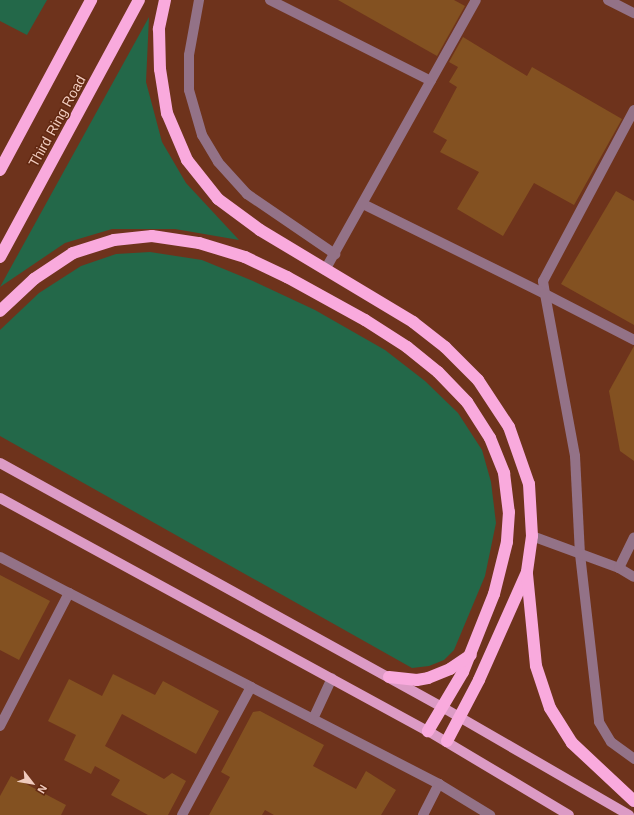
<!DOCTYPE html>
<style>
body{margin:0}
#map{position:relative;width:634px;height:815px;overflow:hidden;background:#6e331c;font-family:Arial,sans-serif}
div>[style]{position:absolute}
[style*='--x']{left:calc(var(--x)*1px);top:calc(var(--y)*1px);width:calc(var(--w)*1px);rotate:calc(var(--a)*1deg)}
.green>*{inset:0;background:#236849}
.building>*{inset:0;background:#835121}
.minor>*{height:10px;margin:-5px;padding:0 5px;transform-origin:5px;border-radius:5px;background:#937287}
.major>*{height:10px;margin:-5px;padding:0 5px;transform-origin:5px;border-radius:5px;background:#dc9bc5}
.highway>*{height:12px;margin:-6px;padding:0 6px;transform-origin:6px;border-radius:6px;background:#f9aadd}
span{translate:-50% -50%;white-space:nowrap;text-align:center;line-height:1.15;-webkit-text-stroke:3px #622811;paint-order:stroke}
.street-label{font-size:14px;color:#f0cbbe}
.north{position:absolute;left:12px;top:763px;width:40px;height:40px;-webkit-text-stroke:3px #622811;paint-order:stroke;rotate:121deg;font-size:11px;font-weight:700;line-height:16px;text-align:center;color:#f0cbbe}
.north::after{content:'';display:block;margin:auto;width:14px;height:18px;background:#f0cbbe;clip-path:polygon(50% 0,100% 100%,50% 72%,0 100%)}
</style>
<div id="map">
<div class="green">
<div style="clip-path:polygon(0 0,47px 0,27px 35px,0 21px)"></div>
<div style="clip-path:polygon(149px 17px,146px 82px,162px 142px,186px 183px,239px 240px,175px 229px,112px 229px,65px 243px,0 287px)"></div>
<div style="clip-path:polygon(150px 252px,202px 260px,253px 281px,315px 310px,385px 350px,425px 381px,458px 413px,482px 450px,491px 482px,496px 523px,485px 576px,454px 650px,444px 660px,429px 666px,412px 668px,0 436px,0 330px,39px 293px,81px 266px,116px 254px)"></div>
</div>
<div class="building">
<div style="clip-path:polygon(338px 0,454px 0,465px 6px,437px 56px)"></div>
<div style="clip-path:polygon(463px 37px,527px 76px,532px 67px,622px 119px,574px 205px,534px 183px,503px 236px,457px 209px,479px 172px,440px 152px,447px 140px,433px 132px,457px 87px,449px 82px,458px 67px,449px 62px)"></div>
<div style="clip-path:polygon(616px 191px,634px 201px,634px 325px,561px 284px)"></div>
<div style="clip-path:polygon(634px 346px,634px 461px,620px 451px,609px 391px)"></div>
<div style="clip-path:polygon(0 575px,50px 601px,19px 660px,0 650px)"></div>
<div style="clip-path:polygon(113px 674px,155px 695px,163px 681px,219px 711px,196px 754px,122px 714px,105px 746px,164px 779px,172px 773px,186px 781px,168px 815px,148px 815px,111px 795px,120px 780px,95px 766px,91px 774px,64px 760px,76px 735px,48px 721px,69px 679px,102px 696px)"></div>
<div style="clip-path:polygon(260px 711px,324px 745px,313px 766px,356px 789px,366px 771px,396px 790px,381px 815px,274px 815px,265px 810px,262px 815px,209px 815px,230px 777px,221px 772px,253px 712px)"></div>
<div style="clip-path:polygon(11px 776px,66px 805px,61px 815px,0 815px,0 796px)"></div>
</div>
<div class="minor">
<div style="--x:199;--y:0;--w:56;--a:100.3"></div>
<div style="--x:189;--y:55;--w:35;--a:90"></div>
<div style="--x:189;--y:90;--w:47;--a:73.9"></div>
<div style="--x:202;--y:135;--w:31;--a:59"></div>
<div style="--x:218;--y:162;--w:43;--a:47.8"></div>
<div style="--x:247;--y:194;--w:107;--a:34.3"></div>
<div style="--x:270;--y:0;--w:180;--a:26.7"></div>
<div style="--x:608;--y:0;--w:29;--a:27"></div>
<div style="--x:634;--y:110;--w:194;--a:118"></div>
<div style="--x:543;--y:281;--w:13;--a:81"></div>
<div style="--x:545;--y:294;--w:100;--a:27.3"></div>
<div style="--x:363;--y:204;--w:203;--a:26.3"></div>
<div style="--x:545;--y:294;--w:165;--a:79.5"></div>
<div style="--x:575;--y:456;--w:98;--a:87.1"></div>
<div style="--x:580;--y:554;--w:169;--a:83.5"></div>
<div style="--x:599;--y:722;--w:23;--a:59"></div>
<div style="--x:611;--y:742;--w:29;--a:36"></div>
<div style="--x:325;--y:270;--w:309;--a:-60.8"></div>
<div style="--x:532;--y:536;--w:93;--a:20.2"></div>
<div style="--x:619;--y:568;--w:17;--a:31"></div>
<div style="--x:0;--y:557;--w:78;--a:27.6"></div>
<div style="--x:619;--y:568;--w:34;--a:-64"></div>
<div style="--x:313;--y:719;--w:45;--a:-65.1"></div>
<div style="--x:0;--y:726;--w:150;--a:-62.6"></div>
<div style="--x:69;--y:593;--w:205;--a:27.3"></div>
<div style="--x:182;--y:815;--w:145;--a:-61.7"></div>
<div style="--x:251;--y:687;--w:212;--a:27.3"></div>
<div style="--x:423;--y:815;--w:35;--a:-63"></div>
<div style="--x:439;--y:784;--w:60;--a:31.3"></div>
</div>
<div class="major">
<div style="--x:0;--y:463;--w:505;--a:28.9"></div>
<div style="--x:442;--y:707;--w:216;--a:30"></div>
<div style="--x:0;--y:498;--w:487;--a:28.6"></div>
<div style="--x:428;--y:731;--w:164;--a:30.8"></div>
</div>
<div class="highway">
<div style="--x:165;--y:0;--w:30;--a:102"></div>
<div style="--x:159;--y:29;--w:40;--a:88.6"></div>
<div style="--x:160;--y:69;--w:45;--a:81"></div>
<div style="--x:167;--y:113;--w:51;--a:66.9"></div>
<div style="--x:187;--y:160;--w:50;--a:51.5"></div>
<div style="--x:218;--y:199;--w:52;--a:36.4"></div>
<div style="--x:260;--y:230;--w:179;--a:31"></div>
<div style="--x:413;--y:322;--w:41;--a:38"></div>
<div style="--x:445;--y:347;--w:47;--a:45"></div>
<div style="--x:478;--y:380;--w:56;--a:56.6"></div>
<div style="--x:509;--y:427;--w:60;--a:70.7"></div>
<div style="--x:529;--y:484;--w:52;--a:86.7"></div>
<div style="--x:532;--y:536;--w:36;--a:98"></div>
<div style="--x:527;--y:572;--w:118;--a:114"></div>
<div style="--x:479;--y:680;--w:69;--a:117.7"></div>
<div style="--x:0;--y:170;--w:193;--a:-61.8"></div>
<div style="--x:0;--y:257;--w:292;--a:-61.6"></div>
<div style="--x:0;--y:311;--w:47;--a:-43.3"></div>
<div style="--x:34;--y:279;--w:47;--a:-33.7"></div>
<div style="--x:73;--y:253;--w:43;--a:-17.6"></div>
<div style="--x:114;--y:240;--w:38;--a:-6"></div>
<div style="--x:152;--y:236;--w:48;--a:8.5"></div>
<div style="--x:199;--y:243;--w:48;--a:16.9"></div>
<div style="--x:245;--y:257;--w:47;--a:25.5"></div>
<div style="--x:287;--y:277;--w:89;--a:28.9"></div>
<div style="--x:365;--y:320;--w:50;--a:32.7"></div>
<div style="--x:407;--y:347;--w:40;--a:39"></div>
<div style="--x:438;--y:372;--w:42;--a:46"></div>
<div style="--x:467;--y:402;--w:43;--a:57.4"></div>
<div style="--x:490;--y:438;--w:38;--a:68"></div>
<div style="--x:504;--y:473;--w:39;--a:83"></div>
<div style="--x:509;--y:512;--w:30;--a:94"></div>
<div style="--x:507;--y:542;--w:54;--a:104"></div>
<div style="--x:494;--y:594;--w:84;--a:111.7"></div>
<div style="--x:463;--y:672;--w:69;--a:120.7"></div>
<div style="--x:527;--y:574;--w:92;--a:84.4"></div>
<div style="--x:536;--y:666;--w:44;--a:71.6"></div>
<div style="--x:550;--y:708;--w:41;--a:57.8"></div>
<div style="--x:572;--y:743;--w:85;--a:43.1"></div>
<div style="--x:389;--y:677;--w:28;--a:6"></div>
<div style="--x:417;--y:680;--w:11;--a:-10"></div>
<div style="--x:428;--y:678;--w:24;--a:-22"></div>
<div style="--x:450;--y:669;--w:25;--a:-34"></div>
</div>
<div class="street-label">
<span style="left:57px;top:121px;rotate:-61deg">Third Ring Road</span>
</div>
<div class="north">N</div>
</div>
